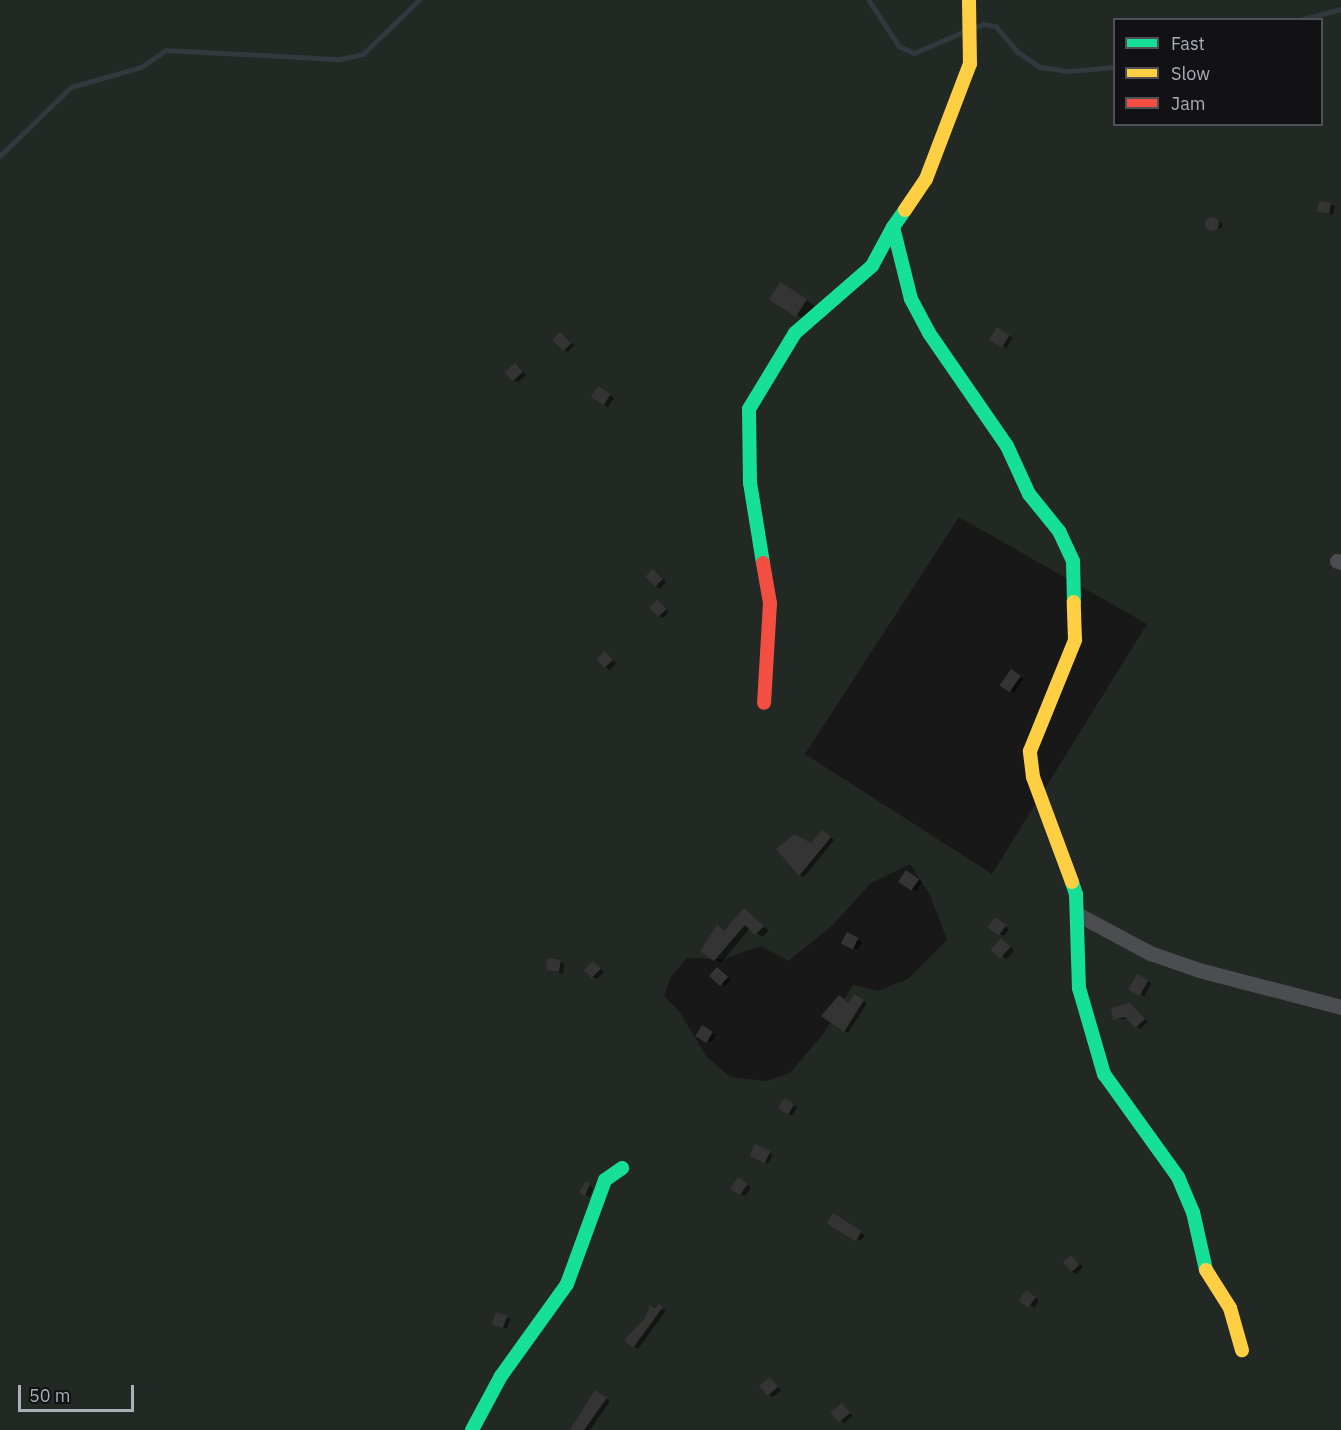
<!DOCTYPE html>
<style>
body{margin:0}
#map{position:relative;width:1341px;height:1430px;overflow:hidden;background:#181818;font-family:"IBM Plex Sans",sans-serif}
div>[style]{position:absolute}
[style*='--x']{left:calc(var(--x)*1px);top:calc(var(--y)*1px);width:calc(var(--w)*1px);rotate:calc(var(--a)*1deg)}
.green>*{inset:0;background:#222823}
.shadow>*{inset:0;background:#0007;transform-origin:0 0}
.stream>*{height:4.5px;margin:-2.25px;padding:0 2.25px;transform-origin:2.25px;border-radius:2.25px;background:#31383e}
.building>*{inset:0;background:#343435;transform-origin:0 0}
.round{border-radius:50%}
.street>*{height:15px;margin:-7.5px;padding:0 7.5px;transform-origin:7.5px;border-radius:7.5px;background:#4c4d50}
.fast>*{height:14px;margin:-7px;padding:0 7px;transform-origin:7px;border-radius:7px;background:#16e098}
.slow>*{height:14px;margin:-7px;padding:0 7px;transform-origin:7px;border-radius:7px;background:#ffcf43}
.jam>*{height:14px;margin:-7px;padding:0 7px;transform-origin:7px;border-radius:7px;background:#f24e42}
span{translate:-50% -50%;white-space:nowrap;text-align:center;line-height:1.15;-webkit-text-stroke:6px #121214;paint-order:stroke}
.legend{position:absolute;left:1113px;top:18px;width:210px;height:108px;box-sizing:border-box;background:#121214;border:2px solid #4f5055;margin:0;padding:8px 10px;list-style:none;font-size:18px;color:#aaaeb7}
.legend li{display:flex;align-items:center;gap:12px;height:30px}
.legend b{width:30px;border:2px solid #4f5055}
.scale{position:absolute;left:18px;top:1385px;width:116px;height:27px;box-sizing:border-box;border:3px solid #aaaeb7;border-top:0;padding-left:8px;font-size:18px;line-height:21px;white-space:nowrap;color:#aaaeb7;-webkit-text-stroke:4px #121214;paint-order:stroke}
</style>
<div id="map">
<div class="green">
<div style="clip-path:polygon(evenodd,0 0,1341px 0,1341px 1430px,0 1430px,0 0,1114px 20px,1322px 20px,1322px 124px,1114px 124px,1114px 20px,0 0,959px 517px,1147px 624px,992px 874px,805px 754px,959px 517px,0 0,910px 864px,930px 895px,947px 940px,908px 979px,878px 991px,853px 985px,824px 1033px,790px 1073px,767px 1081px,730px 1077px,706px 1056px,679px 1011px,664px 996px,671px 977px,687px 958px,724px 959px,761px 946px,788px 961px,832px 926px,871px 883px,910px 864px)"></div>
</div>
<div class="shadow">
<div style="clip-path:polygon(1331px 204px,1335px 206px,1333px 215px,1319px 212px)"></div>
<div style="clip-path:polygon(1212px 218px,1222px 224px,1222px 228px,1211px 229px,1207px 224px)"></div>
<div style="left:780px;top:284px;width:41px;height:17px;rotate:32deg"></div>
<div style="left:998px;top:329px;width:17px;height:12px;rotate:31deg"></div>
<div style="clip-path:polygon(561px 334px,574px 345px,568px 352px,564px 350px)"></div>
<div style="clip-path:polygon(519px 367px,526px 375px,518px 382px,514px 380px)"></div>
<div style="left:599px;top:388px;width:18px;height:11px;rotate:34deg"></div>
<div style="clip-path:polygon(657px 573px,666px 582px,660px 589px,647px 577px)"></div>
<div style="clip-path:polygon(657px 602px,669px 612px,663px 618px,659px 616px)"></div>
<div style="left:605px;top:652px;width:16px;height:10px;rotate:45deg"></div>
<div style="left:1012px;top:671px;width:14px;height:17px;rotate:34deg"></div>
<div style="clip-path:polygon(826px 834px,834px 840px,804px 877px,800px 875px,812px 845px)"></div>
<div style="left:906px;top:872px;width:19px;height:11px;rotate:32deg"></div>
<div style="clip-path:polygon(745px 910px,769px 931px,762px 937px,750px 928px,721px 963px,714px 959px,717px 927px,725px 932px)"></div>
<div style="clip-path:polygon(999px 921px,1009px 929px,1004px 936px,1000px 934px)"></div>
<div style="clip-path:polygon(858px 939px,862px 942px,858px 950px,847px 945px)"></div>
<div style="clip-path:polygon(1005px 942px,1014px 950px,1007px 959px,1003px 957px)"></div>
<div style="clip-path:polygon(560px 961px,564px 964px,563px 974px,547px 969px)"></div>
<div style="clip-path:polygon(593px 963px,604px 972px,597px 979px,593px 977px)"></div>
<div style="clip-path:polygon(721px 971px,731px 980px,725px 986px,711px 976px)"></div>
<div style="left:1138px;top:976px;width:15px;height:15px;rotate:28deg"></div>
<div style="clip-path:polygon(854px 996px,867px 1003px,848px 1033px,844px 1031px,840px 997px,849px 1004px)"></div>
<div style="clip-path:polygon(1130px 1004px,1148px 1022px,1140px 1029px,1129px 1019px,1115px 1019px)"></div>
<div style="left:703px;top:1027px;width:15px;height:9px;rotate:32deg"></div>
<div style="left:785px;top:1100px;width:14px;height:10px;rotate:30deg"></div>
<div style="left:756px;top:1146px;width:19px;height:10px;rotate:28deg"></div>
<div style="clip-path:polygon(743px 1181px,751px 1188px,745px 1196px,741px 1194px)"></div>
<div style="clip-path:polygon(586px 1183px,593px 1188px,590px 1197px,581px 1192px)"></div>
<div style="clip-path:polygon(833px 1215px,865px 1235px,861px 1241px,829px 1223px)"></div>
<div style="clip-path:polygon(1072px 1257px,1083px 1267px,1076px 1274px,1072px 1272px)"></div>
<div style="left:1027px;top:1293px;width:14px;height:9px;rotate:30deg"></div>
<div style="clip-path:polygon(651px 1306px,666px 1310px,638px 1349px,626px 1340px,647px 1319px)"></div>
<div style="clip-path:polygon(506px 1317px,510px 1319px,507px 1329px,498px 1326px)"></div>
<div style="clip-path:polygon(770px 1379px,781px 1390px,773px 1397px,769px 1395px)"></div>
<div style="clip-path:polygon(595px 1392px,610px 1401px,590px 1430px,579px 1430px)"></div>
<div style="clip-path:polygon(842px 1405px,853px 1416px,844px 1423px,833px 1413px)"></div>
</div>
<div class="stream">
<div style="--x:869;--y:0;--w:55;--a:56.9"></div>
<div style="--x:899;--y:46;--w:17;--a:25"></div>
<div style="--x:914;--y:53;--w:53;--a:-23.2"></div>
<div style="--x:1300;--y:20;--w:42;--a:-15"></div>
<div style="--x:976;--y:27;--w:8;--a:-23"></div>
<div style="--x:983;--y:24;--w:13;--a:9"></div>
<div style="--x:996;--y:26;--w:34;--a:50"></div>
<div style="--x:1018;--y:52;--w:27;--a:34"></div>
<div style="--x:1040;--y:67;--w:30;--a:8"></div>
<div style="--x:1070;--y:71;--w:44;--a:-5.2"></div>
<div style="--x:0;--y:156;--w:99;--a:-44.2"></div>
<div style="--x:71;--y:87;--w:73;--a:-15.9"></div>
<div style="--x:141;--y:67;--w:30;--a:-34"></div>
<div style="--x:166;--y:50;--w:174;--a:3"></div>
<div style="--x:340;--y:59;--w:24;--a:-12"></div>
<div style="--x:363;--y:54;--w:78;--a:-44"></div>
</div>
<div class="building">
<div style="left:1319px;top:201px;width:12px;height:11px;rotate:9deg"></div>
<div class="round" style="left:1205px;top:217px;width:14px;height:14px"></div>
<div style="left:780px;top:282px;width:32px;height:21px;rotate:32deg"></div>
<div style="left:997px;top:327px;width:15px;height:15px;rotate:32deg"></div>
<div style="left:560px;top:332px;width:16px;height:11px;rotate:45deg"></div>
<div style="left:515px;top:363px;width:12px;height:14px;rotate:48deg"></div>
<div style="left:598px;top:386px;width:15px;height:13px;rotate:32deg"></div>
<div style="left:653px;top:569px;width:14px;height:11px;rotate:45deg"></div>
<div style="left:657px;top:600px;width:13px;height:11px;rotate:45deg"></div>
<div style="left:605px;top:651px;width:12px;height:12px;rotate:48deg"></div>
<div style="left:1011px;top:669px;width:12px;height:20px;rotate:35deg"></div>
<div style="clip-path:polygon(822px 830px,831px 837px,799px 876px,776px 849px,794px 834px,811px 843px)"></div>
<div style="left:906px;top:870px;width:16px;height:14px;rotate:35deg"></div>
<div style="clip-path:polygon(744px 908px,764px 926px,755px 935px,745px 925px,714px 961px,700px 951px,717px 925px,724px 931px)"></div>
<div style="left:995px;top:917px;width:14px;height:13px;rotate:36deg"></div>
<div style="left:847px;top:932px;width:13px;height:13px;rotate:27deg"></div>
<div style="left:1001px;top:938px;width:13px;height:16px;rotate:42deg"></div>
<div style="left:548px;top:958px;width:13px;height:12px;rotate:9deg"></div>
<div style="left:593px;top:961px;width:11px;height:13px;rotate:45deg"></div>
<div style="left:717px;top:967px;width:15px;height:12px;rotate:42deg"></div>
<div style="left:1137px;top:974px;width:13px;height:18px;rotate:29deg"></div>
<div style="clip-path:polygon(854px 994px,864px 1000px,844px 1032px,821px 1016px,839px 995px,848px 1003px)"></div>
<div style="clip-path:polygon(1130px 1003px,1145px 1019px,1135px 1028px,1125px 1017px,1113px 1020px,1111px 1008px)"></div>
<div style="left:702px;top:1025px;width:13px;height:13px;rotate:32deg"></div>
<div style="left:784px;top:1098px;width:12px;height:12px;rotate:31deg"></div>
<div style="left:755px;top:1144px;width:17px;height:13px;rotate:25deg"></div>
<div style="left:738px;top:1177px;width:12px;height:14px;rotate:35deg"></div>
<div style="clip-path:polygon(586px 1181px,590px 1184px,585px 1196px,579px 1192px)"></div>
<div style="left:833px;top:1213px;width:34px;height:12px;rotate:32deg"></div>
<div style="left:1071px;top:1255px;width:13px;height:11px;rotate:48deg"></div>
<div style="left:1026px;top:1290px;width:12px;height:13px;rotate:35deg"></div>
<div style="clip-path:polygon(659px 1304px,663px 1307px,633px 1348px,624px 1340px,645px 1318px,650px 1305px,655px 1308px)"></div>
<div style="left:496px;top:1312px;width:12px;height:13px;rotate:20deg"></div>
<div style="left:770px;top:1377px;width:13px;height:14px;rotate:51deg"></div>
<div style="clip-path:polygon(595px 1390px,607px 1398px,584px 1430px,570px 1430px)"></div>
<div style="left:842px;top:1403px;width:13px;height:15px;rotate:51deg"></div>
</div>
<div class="street">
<div style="--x:1337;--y:561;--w:4;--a:14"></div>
<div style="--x:1077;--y:914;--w:83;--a:28.1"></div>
<div style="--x:1150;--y:953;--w:52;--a:19.1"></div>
<div style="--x:1199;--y:970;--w:147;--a:14.6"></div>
</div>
<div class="fast">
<div style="--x:905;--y:210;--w:21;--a:125"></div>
<div style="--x:893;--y:227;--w:74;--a:76"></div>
<div style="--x:911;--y:299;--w:38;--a:62"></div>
<div style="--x:929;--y:333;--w:137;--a:55.4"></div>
<div style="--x:1007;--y:446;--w:53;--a:65.4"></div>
<div style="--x:1029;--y:494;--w:48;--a:51"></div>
<div style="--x:1059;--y:531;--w:33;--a:65"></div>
<div style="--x:1073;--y:561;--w:41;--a:88.6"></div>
<div style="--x:763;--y:563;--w:81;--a:-99.2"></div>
<div style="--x:750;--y:483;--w:74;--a:-90.8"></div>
<div style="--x:749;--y:409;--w:89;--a:-58.8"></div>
<div style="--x:795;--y:333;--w:102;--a:-41"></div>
<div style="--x:872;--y:266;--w:44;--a:-61.7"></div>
<div style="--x:1072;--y:882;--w:13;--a:72"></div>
<div style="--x:1076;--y:894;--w:94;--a:88.2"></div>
<div style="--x:1079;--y:988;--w:90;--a:73.8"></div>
<div style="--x:1104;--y:1074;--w:127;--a:54.3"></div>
<div style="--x:1178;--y:1177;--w:38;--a:67"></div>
<div style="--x:1193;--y:1212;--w:59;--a:77.4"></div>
<div style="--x:472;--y:1430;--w:61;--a:-61.8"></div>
<div style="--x:501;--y:1376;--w:113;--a:-54.3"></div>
<div style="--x:567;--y:1284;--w:111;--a:-69.9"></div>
<div style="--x:605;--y:1180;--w:21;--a:-35"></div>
</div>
<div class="slow">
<div style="--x:905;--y:210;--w:37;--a:-56"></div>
<div style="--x:926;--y:179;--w:123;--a:-69.1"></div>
<div style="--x:970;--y:64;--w:64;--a:-90.9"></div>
<div style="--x:1072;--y:882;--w:112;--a:-110.4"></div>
<div style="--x:1033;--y:777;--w:26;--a:-97"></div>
<div style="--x:1030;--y:751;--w:120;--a:-67.9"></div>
<div style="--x:1075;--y:640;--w:38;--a:-92"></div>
<div style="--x:1206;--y:1270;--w:45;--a:57.7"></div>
<div style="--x:1230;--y:1308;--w:44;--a:74.1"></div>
</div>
<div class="jam">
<div style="--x:763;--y:563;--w:41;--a:80.1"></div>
<div style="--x:770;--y:603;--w:100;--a:93.4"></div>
</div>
<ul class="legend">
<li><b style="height:8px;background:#16e098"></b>Fast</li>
<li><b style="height:8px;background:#ffcf43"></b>Slow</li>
<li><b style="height:8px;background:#f24e42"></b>Jam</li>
</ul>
<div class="scale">50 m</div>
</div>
